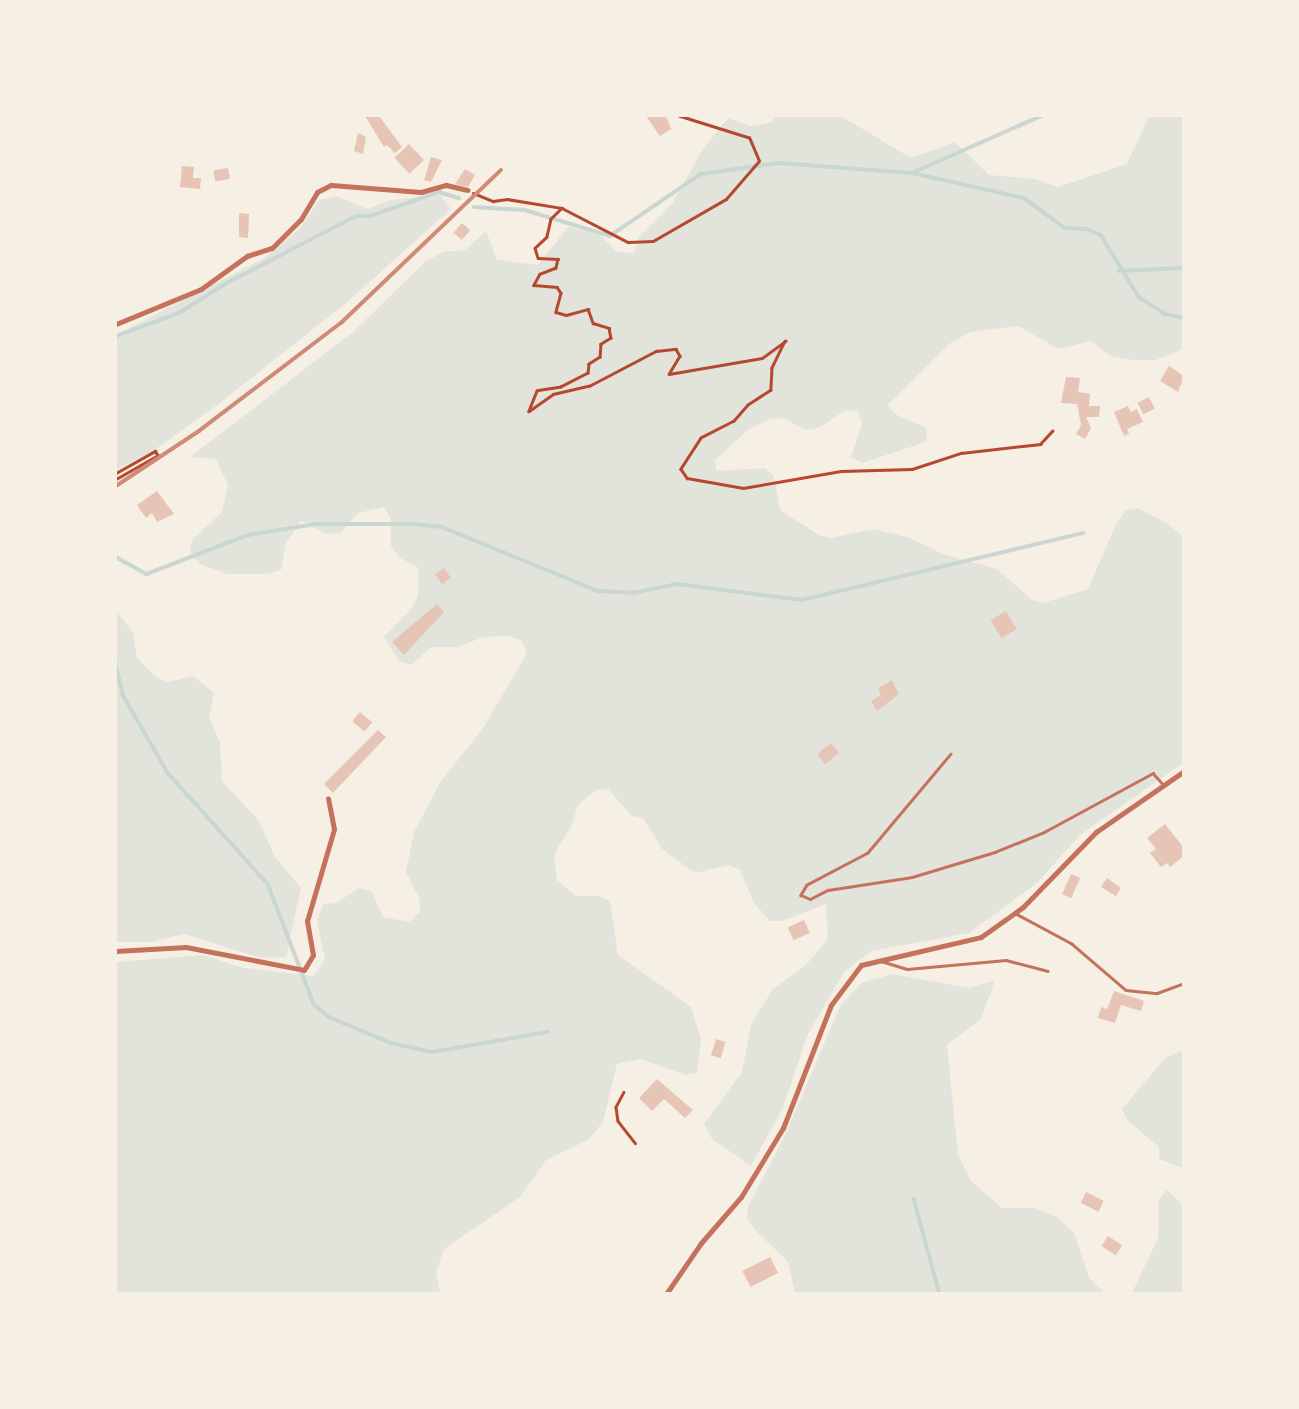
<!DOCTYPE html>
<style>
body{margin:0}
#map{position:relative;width:1299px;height:1409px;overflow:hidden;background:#f6efe4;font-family:Barlow,sans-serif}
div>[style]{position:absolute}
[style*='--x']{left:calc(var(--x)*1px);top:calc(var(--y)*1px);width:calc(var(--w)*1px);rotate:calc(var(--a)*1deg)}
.green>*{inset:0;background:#e2e4dc}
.stream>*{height:3.5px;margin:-1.75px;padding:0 1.75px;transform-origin:1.75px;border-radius:1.75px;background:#c9d6d2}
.building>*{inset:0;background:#e6c5b7;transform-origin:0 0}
.path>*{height:2.5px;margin:-1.25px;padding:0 1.25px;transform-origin:1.25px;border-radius:1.25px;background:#b5482f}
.service>*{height:2.5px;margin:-1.25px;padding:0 1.25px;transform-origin:1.25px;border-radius:1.25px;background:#c5725c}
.minor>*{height:5px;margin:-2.5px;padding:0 2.5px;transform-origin:2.5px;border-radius:2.5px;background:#c5725c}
.rail>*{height:3.5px;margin:-1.75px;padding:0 1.75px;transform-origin:1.75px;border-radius:1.75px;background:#cf8b77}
span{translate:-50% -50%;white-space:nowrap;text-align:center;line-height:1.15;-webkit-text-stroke:7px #f6efe4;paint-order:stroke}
.frame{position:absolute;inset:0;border:117px solid #f6efe4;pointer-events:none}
</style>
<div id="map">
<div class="green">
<div style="clip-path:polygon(773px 116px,841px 116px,911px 158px,955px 142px,989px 175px,1036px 179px,1058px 187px,1127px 164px,1149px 116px,1183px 116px,1183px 349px,1156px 360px,1133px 360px,1110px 356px,1091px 341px,1058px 349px,1019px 326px,970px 332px,949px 344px,888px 405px,895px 414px,927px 428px,927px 440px,917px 445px,862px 463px,851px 457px,862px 423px,858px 411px,846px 410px,818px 428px,805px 430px,783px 418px,771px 419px,749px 429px,715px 460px,716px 471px,765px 468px,774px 476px,780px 510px,819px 535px,830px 538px,874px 529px,910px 538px,943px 554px,997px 569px,1032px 600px,1043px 603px,1088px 589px,1116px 524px,1126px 510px,1138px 508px,1168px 524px,1183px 537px,1183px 763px,1080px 835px,1037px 883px,969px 933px,871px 951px,844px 972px,807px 1036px,783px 1108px,751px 1166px,712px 1139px,704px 1124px,742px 1072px,751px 1025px,773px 989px,806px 965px,828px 939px,826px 904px,782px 921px,770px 921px,754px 903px,740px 870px,729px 865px,695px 873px,662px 849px,643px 818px,632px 816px,608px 789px,596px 790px,578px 805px,571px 827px,558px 847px,554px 857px,557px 880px,576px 896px,599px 896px,610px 901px,618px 955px,691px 1007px,701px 1040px,697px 1073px,686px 1075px,640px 1059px,617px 1064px,603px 1122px,588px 1140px,546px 1160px,520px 1197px,444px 1249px,436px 1272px,440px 1293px,116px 1294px,116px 962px,203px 955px,244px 968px,314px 976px,325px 959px,317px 921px,323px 904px,336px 903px,359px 888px,372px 892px,383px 917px,409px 922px,420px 912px,419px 898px,406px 872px,414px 832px,440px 783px,485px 725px,527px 653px,522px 641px,509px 636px,483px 637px,458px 647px,431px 647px,411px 665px,399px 661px,384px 637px,412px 608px,418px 595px,419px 568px,400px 558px,391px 546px,391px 519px,384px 507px,358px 513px,340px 533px,326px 534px,301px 521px,286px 543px,281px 570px,267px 574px,227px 574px,200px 564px,190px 553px,192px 540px,222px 512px,228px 485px,216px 459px,190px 457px,353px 332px,426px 261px,443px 252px,465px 250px,486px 231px,497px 260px,538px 265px,568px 227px,600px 235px,617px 252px,634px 253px,639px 237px,672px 204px,701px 152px,728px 118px,751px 126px,773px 122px)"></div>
<div style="clip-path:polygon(440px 195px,451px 209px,346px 303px,220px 403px,156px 449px,116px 470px,116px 335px,266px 257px,299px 229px,319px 200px,336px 196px,367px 209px,391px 200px)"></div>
<div style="clip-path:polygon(116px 610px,133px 633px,137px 658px,156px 677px,168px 682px,193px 676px,214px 693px,209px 718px,220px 742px,222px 781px,259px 821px,275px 857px,301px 888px,286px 957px,261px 958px,184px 934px,151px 942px,116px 942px)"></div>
<div style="clip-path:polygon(893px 974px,969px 988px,995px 980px,981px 1019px,947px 1045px,958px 1155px,971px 1181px,1002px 1208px,1035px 1208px,1057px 1217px,1074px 1233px,1089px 1278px,1105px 1293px,795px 1293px,788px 1262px,754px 1229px,747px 1218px,748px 1207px,786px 1133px,841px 1004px,863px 982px)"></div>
<div style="clip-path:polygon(1183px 1050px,1183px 1168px,1159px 1159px,1159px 1147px,1128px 1121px,1122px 1109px,1165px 1058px)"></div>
<div style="clip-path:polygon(1167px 1190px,1183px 1205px,1183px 1293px,1132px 1293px,1158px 1238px,1159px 1199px)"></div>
</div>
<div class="stream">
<div style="--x:912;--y:173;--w:141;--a:-23.8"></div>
<div style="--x:474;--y:207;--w:51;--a:3.4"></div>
<div style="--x:525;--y:210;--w:89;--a:17"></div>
<div style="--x:610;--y:236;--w:110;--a:-34.3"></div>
<div style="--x:701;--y:174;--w:79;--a:-8"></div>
<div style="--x:779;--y:163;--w:133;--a:4.3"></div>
<div style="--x:912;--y:173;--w:115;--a:12.6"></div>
<div style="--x:1024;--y:198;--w:51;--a:36.2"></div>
<div style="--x:1065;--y:228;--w:22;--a:3"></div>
<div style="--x:1087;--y:229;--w:15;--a:23"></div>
<div style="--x:1101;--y:235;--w:73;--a:58.5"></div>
<div style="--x:1139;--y:297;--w:31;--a:33"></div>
<div style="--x:1165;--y:314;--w:19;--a:12"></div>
<div style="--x:1119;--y:271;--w:65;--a:-2.6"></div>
<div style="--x:116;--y:336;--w:67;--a:-20.1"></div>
<div style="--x:179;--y:313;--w:57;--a:-32"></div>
<div style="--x:227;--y:283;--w:145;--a:-27.4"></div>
<div style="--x:356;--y:216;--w:15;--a:0"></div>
<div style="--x:371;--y:216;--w:72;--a:-19.4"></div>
<div style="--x:439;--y:192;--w:21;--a:17"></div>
<div style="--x:116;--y:557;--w:35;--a:29"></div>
<div style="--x:147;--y:574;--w:108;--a:-21.1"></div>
<div style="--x:248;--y:535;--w:70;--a:-9.1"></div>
<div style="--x:317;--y:524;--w:96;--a:0"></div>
<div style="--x:413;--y:524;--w:29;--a:6"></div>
<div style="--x:442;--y:527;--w:169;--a:22.3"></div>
<div style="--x:598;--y:591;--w:35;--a:3"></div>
<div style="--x:633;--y:593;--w:45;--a:-11.6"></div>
<div style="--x:677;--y:584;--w:126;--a:7.3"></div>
<div style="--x:802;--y:600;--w:289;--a:-13.4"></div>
<div style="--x:116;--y:664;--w:32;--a:77"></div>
<div style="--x:123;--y:695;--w:90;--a:60"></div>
<div style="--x:168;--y:773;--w:149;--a:48"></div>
<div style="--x:268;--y:884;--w:129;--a:69"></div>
<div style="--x:314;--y:1004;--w:20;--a:41"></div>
<div style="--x:329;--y:1017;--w:67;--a:22.8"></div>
<div style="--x:391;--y:1043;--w:42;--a:12.4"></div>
<div style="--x:432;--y:1052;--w:118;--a:-9.8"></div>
<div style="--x:914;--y:1199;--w:98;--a:74.7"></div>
</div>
<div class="building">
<div style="clip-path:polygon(365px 116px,379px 116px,402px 147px,395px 153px,387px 145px,384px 147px)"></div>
<div style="clip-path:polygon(646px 116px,666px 116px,671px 129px,660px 136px)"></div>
<div style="clip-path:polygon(358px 133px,366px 137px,363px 154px,354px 151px)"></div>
<div style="left:409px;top:144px;width:22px;height:20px;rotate:47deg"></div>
<div style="clip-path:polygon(431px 157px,442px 160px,431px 182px,424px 180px)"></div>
<div style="clip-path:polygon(182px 166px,194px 167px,193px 178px,201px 178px,200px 189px,180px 187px)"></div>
<div style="left:228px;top:168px;width:11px;height:15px;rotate:80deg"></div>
<div style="clip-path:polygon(465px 169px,475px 175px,468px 187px,455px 184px)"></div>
<div style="clip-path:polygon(239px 213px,249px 214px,248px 238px,239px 237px)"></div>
<div style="left:462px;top:223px;width:11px;height:13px;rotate:41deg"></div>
<div style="clip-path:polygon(1169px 366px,1184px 376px,1178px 392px,1160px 381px)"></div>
<div style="clip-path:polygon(1066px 377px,1080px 378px,1078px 392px,1090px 394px,1089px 406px,1100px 406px,1099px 417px,1086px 417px,1091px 428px,1085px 439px,1076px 434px,1081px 425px,1077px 404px,1061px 403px)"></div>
<div style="left:1149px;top:397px;width:13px;height:13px;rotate:63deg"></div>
<div style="clip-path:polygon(1128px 406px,1131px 412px,1137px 409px,1143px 422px,1127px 429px,1129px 434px,1124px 436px,1114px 412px)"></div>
<div style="clip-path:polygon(157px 491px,174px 514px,157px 522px,152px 513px,146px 518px,137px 505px)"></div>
<div style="left:444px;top:568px;width:12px;height:11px;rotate:55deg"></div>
<div style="clip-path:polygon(437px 604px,444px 612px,404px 655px,392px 642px)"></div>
<div style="left:1006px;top:611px;width:21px;height:18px;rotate:59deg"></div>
<div style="clip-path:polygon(892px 680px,899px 694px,877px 711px,871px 701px,881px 695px,878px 688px)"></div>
<div style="left:360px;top:712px;width:16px;height:12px;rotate:40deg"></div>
<div style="clip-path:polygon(378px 730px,386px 737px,333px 793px,324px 784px)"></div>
<div style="left:831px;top:743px;width:13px;height:18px;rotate:51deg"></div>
<div style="clip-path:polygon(1165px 824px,1184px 848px,1184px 856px,1170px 867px,1167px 863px,1161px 867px,1150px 853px,1156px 849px,1147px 838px)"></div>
<div style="left:1071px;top:874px;width:10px;height:22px;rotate:24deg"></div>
<div style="clip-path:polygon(1107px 878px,1121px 888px,1116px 896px,1101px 887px)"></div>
<div style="left:804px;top:920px;width:14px;height:18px;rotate:65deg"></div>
<div style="clip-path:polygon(1114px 991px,1144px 1001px,1141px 1011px,1121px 1005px,1115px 1023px,1098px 1018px,1101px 1007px,1107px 1009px)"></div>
<div style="left:716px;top:1039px;width:10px;height:17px;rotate:17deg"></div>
<div style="clip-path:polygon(657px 1079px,693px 1110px,685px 1118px,664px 1099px,652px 1111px,639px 1098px)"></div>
<div style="left:1086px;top:1192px;width:20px;height:12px;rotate:27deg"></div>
<div style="left:1108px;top:1236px;width:17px;height:12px;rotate:33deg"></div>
<div style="left:770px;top:1257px;width:18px;height:31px;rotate:63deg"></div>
</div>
<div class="path">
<div style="--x:473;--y:193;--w:22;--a:22"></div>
<div style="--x:493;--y:201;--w:14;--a:-8"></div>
<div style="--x:507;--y:199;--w:56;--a:9.3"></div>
<div style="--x:562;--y:208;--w:74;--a:27.3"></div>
<div style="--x:628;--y:242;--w:25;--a:-2"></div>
<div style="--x:653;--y:241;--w:84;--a:-29.9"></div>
<div style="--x:726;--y:199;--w:50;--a:-49"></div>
<div style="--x:759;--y:161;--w:25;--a:-113"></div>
<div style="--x:749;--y:138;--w:73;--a:-162.6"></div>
<div style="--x:562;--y:208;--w:16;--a:135"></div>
<div style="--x:551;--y:219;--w:18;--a:103"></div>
<div style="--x:547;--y:237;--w:16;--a:137"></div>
<div style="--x:535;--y:248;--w:10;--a:73"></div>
<div style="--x:538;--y:258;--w:20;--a:3"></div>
<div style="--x:558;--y:259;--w:9;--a:103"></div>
<div style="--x:556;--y:268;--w:17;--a:159"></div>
<div style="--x:540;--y:274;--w:13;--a:119"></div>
<div style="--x:534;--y:285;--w:23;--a:5"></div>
<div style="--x:557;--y:287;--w:7;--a:56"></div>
<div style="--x:561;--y:293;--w:20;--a:105"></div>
<div style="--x:556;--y:312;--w:10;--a:17"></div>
<div style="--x:566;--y:315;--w:23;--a:-15"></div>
<div style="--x:588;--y:309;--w:15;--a:70"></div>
<div style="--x:593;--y:323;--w:17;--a:17"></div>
<div style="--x:609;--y:328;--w:10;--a:79"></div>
<div style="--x:611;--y:338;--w:12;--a:149"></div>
<div style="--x:601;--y:344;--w:13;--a:94"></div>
<div style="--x:600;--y:357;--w:13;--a:148"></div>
<div style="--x:589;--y:364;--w:9;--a:96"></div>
<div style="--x:588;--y:373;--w:30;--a:153"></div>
<div style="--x:561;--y:387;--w:24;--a:171"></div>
<div style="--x:537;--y:391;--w:22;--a:112"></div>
<div style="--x:529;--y:411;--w:29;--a:-35"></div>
<div style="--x:553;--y:394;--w:37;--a:-13"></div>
<div style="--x:589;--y:386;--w:76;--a:-27.6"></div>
<div style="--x:656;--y:351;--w:20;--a:-6"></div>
<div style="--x:676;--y:349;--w:8;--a:60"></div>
<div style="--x:680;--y:356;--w:21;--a:121"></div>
<div style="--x:669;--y:374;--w:94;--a:-9.8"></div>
<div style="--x:762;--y:358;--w:29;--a:-36"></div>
<div style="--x:785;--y:341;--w:30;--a:116"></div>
<div style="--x:772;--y:368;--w:22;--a:93"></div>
<div style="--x:771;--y:390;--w:27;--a:147"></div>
<div style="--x:748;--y:405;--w:21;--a:131"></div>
<div style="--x:734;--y:421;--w:37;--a:153"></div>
<div style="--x:701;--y:438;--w:37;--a:123"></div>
<div style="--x:681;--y:469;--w:11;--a:56"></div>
<div style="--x:687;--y:478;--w:57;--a:10.1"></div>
<div style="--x:743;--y:488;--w:99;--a:-9.8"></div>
<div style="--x:841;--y:471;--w:71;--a:-1.6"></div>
<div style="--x:912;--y:469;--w:52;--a:-18.1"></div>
<div style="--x:961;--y:453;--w:80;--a:-6.5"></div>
<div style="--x:1040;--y:444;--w:18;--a:-47"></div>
<div style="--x:116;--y:473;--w:45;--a:-29.4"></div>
<div style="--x:155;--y:451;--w:5;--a:53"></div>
<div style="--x:116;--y:479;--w:48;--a:-29.7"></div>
<div style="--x:624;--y:1092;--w:17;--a:118"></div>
<div style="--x:616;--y:1107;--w:14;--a:82"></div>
<div style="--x:618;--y:1121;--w:28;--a:52"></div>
</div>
<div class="service">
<div style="--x:951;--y:754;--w:129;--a:130"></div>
<div style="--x:868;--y:853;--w:69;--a:152.3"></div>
<div style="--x:807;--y:885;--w:12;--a:121"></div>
<div style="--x:801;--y:895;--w:10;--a:24"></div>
<div style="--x:810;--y:899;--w:20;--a:-27"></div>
<div style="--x:828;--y:890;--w:85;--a:-8.8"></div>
<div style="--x:912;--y:877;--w:87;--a:-16.8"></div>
<div style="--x:995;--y:852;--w:53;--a:-22.2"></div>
<div style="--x:1044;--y:832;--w:124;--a:-28.4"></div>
<div style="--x:1153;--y:773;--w:15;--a:48"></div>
<div style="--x:1015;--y:913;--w:64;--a:28.2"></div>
<div style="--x:1071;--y:943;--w:72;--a:40.5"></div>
<div style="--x:1126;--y:990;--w:31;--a:6"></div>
<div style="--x:1157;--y:993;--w:29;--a:-20"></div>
<div style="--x:881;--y:961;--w:27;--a:17"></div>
<div style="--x:907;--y:969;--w:99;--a:-5.2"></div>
<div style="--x:1006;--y:960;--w:43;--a:14.7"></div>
</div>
<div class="minor">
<div style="--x:116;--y:324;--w:92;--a:-22.4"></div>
<div style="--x:201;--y:289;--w:57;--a:-35.7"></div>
<div style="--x:247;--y:256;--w:26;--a:-18"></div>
<div style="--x:272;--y:248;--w:41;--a:-45"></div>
<div style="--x:301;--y:219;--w:31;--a:-59"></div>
<div style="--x:317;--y:192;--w:16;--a:-27"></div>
<div style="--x:331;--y:185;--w:90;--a:4.4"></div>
<div style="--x:421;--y:192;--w:26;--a:-16"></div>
<div style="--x:446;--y:185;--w:22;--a:13"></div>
<div style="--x:116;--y:951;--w:70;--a:-3.3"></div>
<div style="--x:186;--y:947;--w:120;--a:11"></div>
<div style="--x:304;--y:970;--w:17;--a:-59"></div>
<div style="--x:313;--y:955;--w:35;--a:-100"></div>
<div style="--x:307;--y:921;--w:96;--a:-73.6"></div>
<div style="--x:334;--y:829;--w:31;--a:-101"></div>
<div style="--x:666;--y:1294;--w:62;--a:-55.5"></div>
<div style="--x:701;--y:1243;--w:61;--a:-49"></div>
<div style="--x:741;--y:1197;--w:81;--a:-58.7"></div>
<div style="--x:783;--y:1128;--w:132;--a:-68.7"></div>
<div style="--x:831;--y:1005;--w:50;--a:-53.1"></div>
<div style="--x:861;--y:965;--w:123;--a:-13.1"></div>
<div style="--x:981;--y:937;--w:52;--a:-35.5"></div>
<div style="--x:1023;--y:907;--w:105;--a:-45.8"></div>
<div style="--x:1096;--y:832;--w:107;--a:-34.7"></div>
</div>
<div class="rail">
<div style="--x:116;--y:486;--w:100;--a:-33.5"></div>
<div style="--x:199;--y:431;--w:178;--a:-37.3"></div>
<div style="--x:341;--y:323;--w:221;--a:-43.7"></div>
</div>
<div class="frame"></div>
</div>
